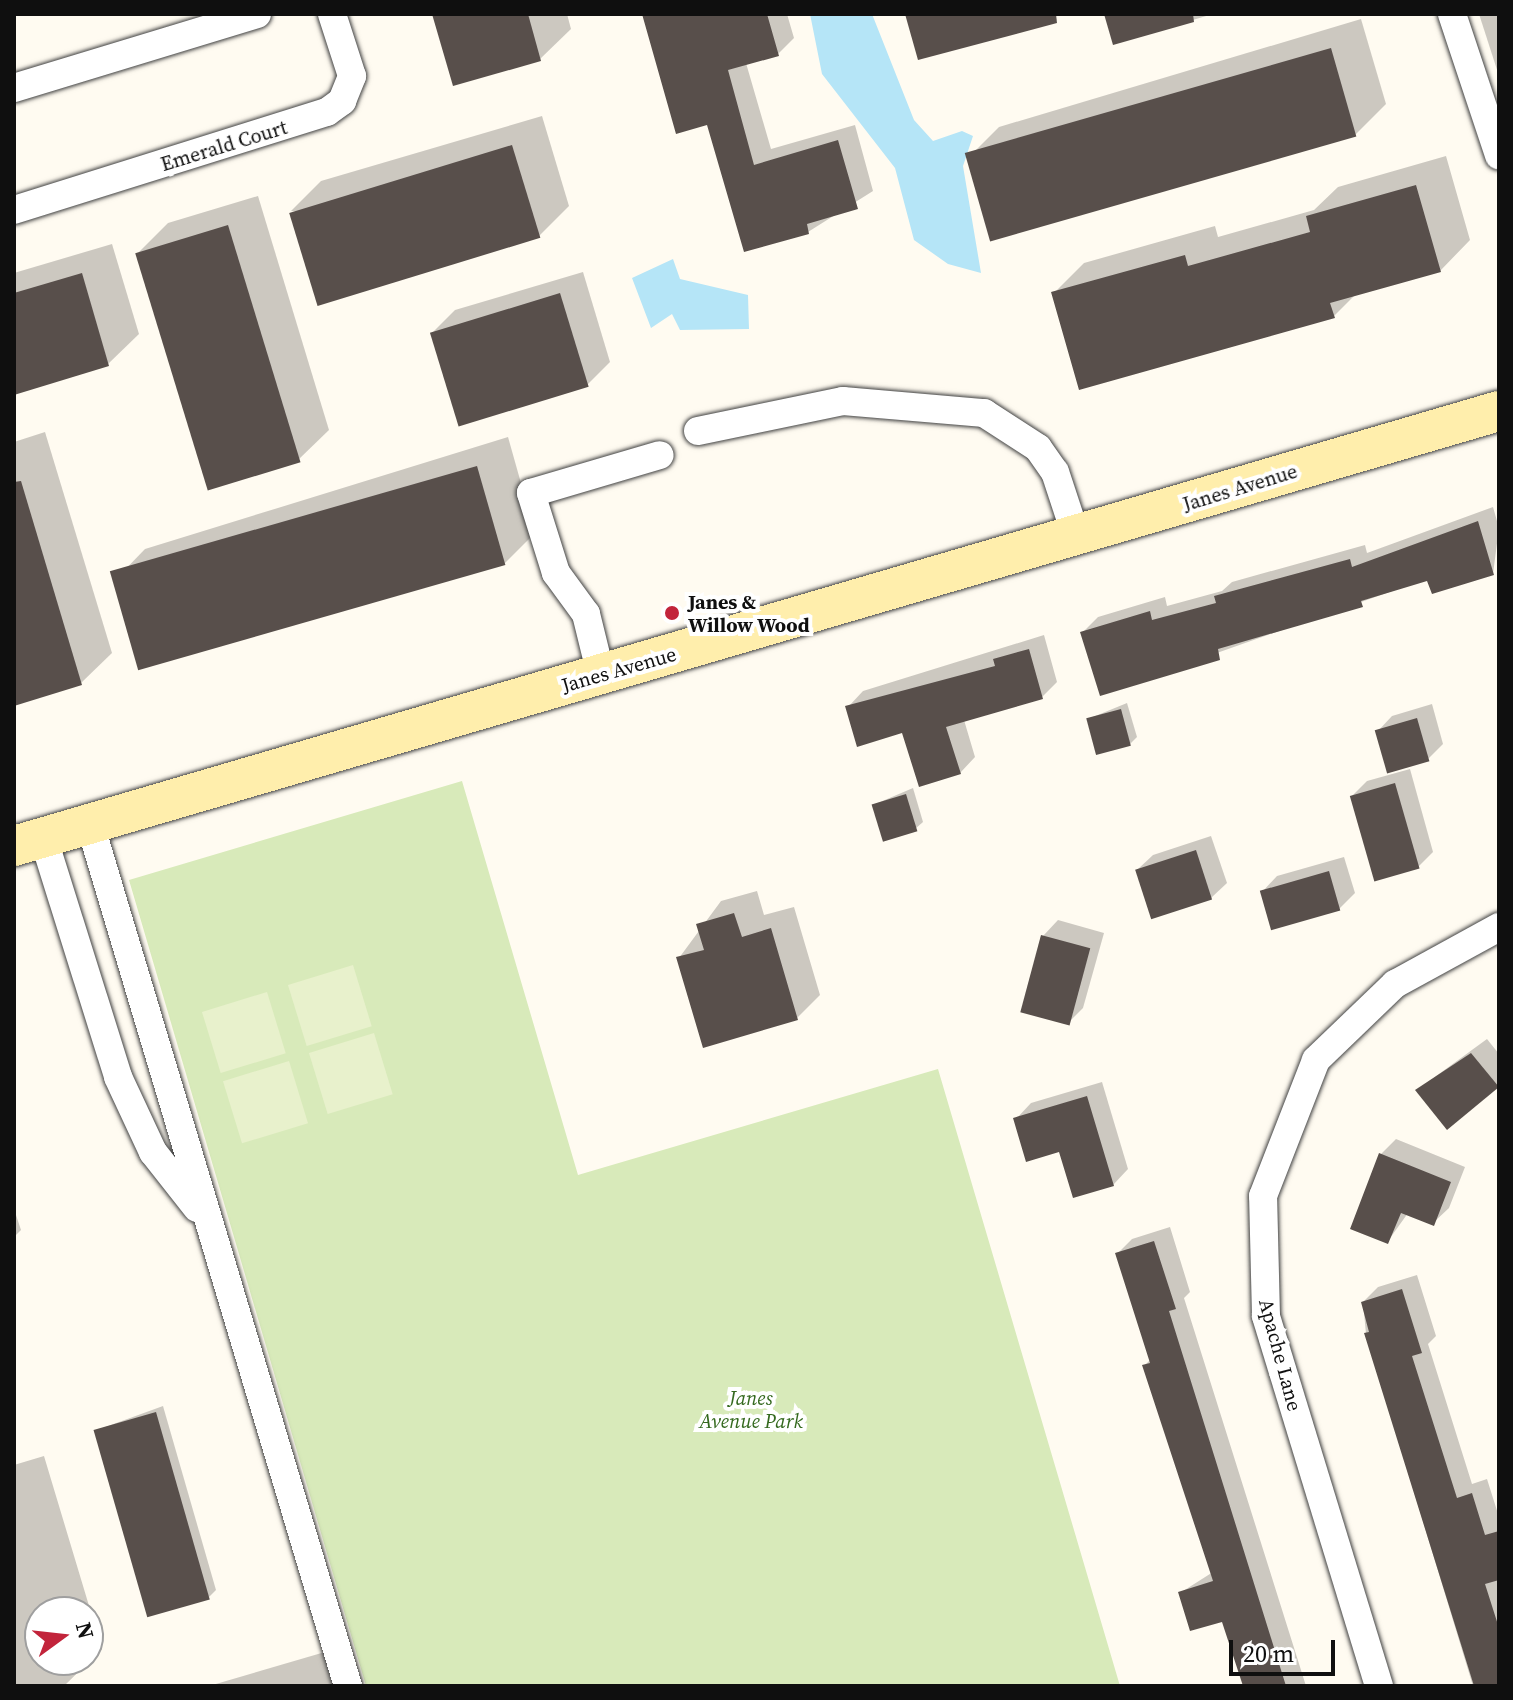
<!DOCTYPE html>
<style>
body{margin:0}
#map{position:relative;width:1513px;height:1700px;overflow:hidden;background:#fffbf1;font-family:"Source Serif 4",serif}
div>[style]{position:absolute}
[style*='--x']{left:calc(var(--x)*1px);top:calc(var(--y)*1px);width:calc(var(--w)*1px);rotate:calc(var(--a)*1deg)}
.green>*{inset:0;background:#d8eaba}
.pitch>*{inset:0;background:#e8f1cc;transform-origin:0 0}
.water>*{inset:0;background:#b5e5f7}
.shadow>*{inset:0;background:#0003}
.building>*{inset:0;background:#584f4b;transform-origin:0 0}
.roads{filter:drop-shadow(0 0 2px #424242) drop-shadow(0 0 2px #424242)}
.street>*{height:28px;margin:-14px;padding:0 14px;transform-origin:14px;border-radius:14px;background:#fff}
.secondary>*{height:40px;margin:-20px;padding:0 20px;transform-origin:20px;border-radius:20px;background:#ffeeac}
.dots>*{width:22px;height:22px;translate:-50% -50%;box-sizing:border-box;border:4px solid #fff;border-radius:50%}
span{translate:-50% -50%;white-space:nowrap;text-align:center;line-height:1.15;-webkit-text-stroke:8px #fff;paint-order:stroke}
.street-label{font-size:20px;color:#0f0f0f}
.poi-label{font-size:20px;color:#0f0f0f;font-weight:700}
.left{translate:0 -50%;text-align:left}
.park-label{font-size:20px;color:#34691e;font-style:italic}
.frame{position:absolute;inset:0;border:16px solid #0f0f0f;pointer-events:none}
.north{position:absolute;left:24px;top:1596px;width:80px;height:80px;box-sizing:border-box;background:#fff;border:2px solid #9f9f9f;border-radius:50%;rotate:75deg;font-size:22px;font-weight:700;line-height:32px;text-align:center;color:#0f0f0f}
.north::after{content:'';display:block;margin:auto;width:28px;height:36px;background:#c2243b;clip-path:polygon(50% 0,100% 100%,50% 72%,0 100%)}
.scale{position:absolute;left:1229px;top:1640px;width:106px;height:36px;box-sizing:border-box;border:4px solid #0f0f0f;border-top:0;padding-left:10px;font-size:24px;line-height:28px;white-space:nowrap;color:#0f0f0f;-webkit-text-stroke:6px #fff;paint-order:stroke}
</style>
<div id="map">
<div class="green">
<div style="clip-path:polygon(462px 781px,578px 1175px,938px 1069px,1120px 1686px,366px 1686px,129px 880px)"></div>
</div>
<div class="pitch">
<div style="left:353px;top:965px;width:64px;height:68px;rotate:73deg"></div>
<div style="left:267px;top:992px;width:64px;height:68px;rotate:73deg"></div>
<div style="left:374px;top:1033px;width:64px;height:68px;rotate:73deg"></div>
<div style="left:289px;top:1061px;width:65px;height:69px;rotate:73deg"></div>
</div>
<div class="water">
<div style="clip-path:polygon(810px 14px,872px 14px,914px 120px,933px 141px,962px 131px,973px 136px,963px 166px,981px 273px,948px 264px,914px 240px,895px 168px,822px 74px)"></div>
<div style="clip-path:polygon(673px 259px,680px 279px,748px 295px,749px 329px,680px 330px,672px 314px,651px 328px,632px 278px)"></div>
</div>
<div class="shadow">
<div style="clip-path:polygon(432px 14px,567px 14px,571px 29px,540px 59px)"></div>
<div style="clip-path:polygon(644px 14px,787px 14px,794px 38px,778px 54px,746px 63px,771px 149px,855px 125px,873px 191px,808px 232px,708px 123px)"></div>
<div style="clip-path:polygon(1106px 14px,1213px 14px,1115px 43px)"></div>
<div style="clip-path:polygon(1479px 14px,1499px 14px,1499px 76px)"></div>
<div style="clip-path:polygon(1361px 19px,1386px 104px,1356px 134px,969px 157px,999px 127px)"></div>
<div style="clip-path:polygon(542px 116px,569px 206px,539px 236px,291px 211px,321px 181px)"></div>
<div style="clip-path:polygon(1446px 156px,1470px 240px,1440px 271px,1356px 294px,1334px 316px,1054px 293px,1084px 263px,1215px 226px,1218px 237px,1314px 210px,1338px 187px)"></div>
<div style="clip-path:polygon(258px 196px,329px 430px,298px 460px,138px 253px,168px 223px)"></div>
<div style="clip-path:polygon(112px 244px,139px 334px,108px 364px,14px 393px,14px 273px)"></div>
<div style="clip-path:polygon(583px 272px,610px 362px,587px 385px,432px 333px,455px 310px)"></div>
<div style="clip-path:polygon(45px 432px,112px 653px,81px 683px,14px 703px,14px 442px)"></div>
<div style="clip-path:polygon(508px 437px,535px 533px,505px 563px,115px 580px,145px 549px)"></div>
<div style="clip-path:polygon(1493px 507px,1499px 528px,1493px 574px,1429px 578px,1101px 694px,1083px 632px,1098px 617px,1165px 597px,1167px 606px,1222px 591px,1232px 582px,1365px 545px,1367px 553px)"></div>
<div style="clip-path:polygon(1044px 635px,1057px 682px,1042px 697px,964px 720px,975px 757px,960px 773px,904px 731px,848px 707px,863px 691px)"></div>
<div style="clip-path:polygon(1127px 703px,1137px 737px,1130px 744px,1088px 719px)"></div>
<div style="clip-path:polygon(1432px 704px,1443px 744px,1428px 759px,1377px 732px,1392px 716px)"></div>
<div style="clip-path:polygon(1410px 769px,1433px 852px,1418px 867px,1352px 796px,1367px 781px)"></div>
<div style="clip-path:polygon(913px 788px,923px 822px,915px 829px,873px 805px)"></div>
<div style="clip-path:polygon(1211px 836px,1227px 883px,1211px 898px,1137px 870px,1153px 855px)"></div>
<div style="clip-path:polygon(1344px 857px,1355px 893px,1339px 909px,1262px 892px,1277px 876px)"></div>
<div style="clip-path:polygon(757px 891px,764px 915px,794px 907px,820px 995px,797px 1018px,679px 958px,721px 901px)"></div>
<div style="clip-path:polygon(1058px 920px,1104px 933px,1083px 1008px,1068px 1023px,1043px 936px)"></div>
<div style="clip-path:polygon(1487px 1039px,1499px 1054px,1499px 1084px,1447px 1127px,1417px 1090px)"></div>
<div style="clip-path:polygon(1102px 1082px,1128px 1169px,1113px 1185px,1016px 1119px,1031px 1103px)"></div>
<div style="clip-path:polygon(1396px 1139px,1465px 1167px,1449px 1208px,1433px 1223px,1408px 1213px,1388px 1241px,1381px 1154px)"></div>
<div style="clip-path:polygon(14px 1209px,21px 1230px,14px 1237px)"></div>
<div style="clip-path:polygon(1170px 1227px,1190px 1292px,1184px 1298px,1306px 1686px,1245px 1686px,1224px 1619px,1180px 1593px,1213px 1572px,1144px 1366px,1151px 1359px,1117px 1254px,1132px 1239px)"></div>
<div style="clip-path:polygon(1417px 1275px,1436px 1336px,1428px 1344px,1472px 1484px,1487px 1479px,1499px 1517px,1499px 1686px,1473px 1686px,1366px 1334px,1363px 1302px,1378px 1287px)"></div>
<div style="clip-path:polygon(163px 1406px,216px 1590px,209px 1597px,97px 1430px)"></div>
<div style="clip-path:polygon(evenodd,44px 1456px,102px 1649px,64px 1686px,14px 1686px,14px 1465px,44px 1456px,40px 1612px,88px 1612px,88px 1660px,40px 1660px,40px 1612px)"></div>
<div style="clip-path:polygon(342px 1647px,353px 1686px,209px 1686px)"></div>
</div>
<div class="building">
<div style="clip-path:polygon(432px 14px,528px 14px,541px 61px,453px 86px)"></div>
<div style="clip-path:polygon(642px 14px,767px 14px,779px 56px,728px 70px,754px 165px,838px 140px,858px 209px,807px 224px,809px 234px,744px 252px,707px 125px,676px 134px)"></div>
<div style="clip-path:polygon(905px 14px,1056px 14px,1057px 23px,918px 60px)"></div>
<div style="clip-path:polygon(1104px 14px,1193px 14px,1194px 22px,1113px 45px)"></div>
<div style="left:1331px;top:48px;width:92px;height:381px;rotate:74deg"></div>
<div style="left:512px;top:145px;width:97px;height:233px;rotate:73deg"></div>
<div style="clip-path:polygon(1416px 185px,1441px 272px,1330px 303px,1335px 318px,1079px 390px,1051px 292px,1185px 255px,1188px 266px,1310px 232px,1306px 216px)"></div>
<div style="left:228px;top:225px;width:248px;height:97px;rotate:73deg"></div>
<div style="clip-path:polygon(82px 273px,109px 366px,14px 395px,14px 293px)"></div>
<div style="left:560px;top:293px;width:98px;height:136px;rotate:73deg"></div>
<div style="left:477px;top:466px;width:103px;height:382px;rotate:74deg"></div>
<div style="clip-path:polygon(21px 481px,82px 685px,14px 706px,14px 482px)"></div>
<div style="clip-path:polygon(1478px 521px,1494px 575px,1432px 594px,1427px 581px,1361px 601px,1363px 607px,1218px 649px,1220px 660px,1100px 696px,1080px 632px,1150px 611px,1152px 620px,1216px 603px,1214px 596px,1350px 559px,1352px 567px)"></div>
<div style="clip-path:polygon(1029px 649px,1043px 699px,946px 727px,961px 774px,919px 787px,902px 733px,857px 747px,845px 706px,995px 666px,993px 659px)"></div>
<div style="left:1121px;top:709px;width:38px;height:36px;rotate:75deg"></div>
<div style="left:1417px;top:718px;width:45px;height:44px;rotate:74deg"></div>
<div style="left:1395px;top:783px;width:89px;height:47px;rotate:74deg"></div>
<div style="left:906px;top:794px;width:39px;height:36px;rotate:73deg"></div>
<div style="left:1196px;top:850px;width:52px;height:64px;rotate:72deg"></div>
<div style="left:1329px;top:871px;width:41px;height:72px;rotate:74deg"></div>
<div style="clip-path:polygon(734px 913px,742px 937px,771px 928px,798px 1020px,703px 1048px,676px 957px,704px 950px,696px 924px)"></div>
<div style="left:1041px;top:935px;width:51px;height:80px;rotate:15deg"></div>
<div style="clip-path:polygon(1471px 1053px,1499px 1087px,1447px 1130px,1415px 1090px)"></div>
<div style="clip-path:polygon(1087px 1096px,1114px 1186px,1073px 1198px,1059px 1152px,1026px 1162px,1013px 1118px)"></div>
<div style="clip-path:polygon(1379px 1153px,1451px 1182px,1434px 1226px,1401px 1213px,1388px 1244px,1350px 1229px)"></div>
<div style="clip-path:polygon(1154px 1241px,1176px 1309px,1169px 1311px,1286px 1686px,1243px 1686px,1222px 1622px,1190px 1631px,1178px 1592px,1213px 1581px,1142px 1365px,1150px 1363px,1115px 1253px)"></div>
<div style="clip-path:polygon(1402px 1289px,1422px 1353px,1412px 1356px,1457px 1498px,1472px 1493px,1485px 1535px,1499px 1531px,1499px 1580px,1485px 1584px,1499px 1628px,1499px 1686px,1474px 1686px,1364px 1333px,1369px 1332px,1361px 1302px)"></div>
<div style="left:156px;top:1412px;width:195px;height:65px;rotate:74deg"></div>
</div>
<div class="roads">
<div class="street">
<div style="--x:1452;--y:14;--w:149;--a:71.6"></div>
<div style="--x:14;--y:88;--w:254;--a:-16.9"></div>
<div style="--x:14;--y:210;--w:328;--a:-17.4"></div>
<div style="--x:327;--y:112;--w:19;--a:-36"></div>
<div style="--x:342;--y:101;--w:27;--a:-68"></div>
<div style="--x:352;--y:76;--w:65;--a:-107.9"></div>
<div style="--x:698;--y:431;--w:148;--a:-11.7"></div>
<div style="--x:843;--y:401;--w:142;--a:4.9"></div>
<div style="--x:984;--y:413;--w:64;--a:32.9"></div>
<div style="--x:1038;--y:448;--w:29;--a:55"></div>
<div style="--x:1055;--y:472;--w:67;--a:71.8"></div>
<div style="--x:601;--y:675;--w:63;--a:-103.8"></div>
<div style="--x:586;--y:614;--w:51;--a:-126.2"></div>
<div style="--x:556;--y:573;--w:84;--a:-107.4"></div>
<div style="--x:531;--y:493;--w:134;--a:-16.4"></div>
<div style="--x:90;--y:824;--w:900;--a:73.34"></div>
<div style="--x:43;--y:837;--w:251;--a:72.6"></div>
<div style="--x:118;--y:1077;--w:83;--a:65"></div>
<div style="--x:153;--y:1152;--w:71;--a:51.8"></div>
<div style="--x:1379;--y:1686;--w:387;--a:-107"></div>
<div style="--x:1266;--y:1316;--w:120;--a:-91.4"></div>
<div style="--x:1263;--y:1196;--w:146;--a:-68.7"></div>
<div style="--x:1316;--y:1060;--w:110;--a:-43.9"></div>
<div style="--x:1395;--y:984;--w:119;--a:-28.7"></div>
</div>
<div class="secondary">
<div style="--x:14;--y:846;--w:1547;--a:-16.33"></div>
</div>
</div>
<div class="dots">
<div style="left:672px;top:613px;background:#c2243b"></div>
</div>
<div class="street-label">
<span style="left:224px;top:146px;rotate:-17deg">Emerald Court</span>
<span style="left:1240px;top:488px;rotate:-17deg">Janes Avenue</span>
<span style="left:619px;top:670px;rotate:-16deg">Janes Avenue</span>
<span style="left:1280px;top:1355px;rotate:75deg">Apache Lane</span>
</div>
<div class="poi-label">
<span class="left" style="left:688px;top:614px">Janes &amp;<br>Willow Wood</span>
</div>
<div class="park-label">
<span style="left:751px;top:1410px">Janes<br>Avenue Park</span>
</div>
<div class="frame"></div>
<div class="north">N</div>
<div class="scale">20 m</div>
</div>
